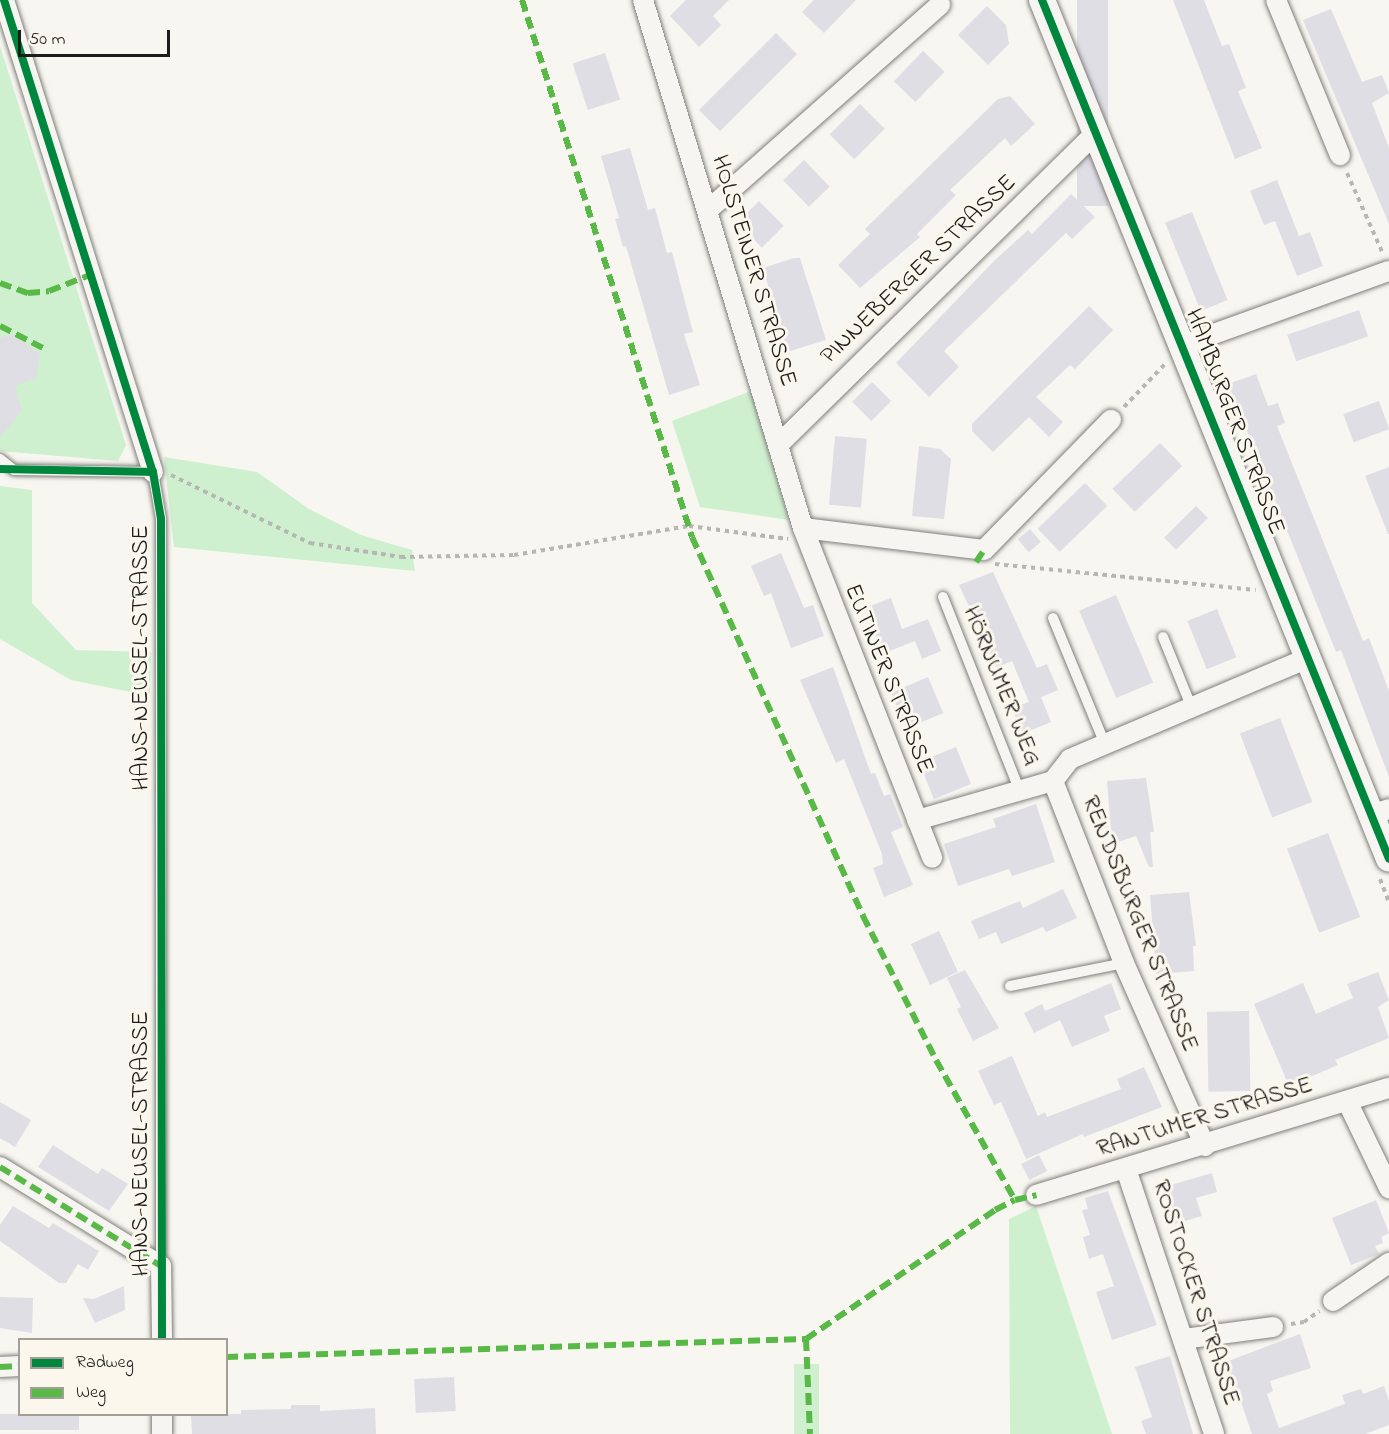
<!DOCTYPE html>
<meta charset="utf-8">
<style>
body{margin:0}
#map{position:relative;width:1389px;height:1434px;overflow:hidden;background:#f8f6f0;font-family:"Indie Flower",sans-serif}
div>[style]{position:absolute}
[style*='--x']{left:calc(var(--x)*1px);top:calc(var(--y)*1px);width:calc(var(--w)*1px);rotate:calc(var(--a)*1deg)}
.green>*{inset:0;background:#cff0ce;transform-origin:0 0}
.building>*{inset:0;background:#dfdee5;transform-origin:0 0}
.path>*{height:4px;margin-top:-2px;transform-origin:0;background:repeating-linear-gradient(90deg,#b7b6b4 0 4.5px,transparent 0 9px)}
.roads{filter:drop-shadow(0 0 2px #7f7e7b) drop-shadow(0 0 2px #7f7e7b)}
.service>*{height:10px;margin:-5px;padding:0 5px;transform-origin:5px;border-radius:5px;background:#f6f5f1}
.minor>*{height:20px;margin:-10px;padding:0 10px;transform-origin:10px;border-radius:10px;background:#f6f5f1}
.tertiary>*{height:26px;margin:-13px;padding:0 13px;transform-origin:13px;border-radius:13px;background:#f6f5f1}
.quiet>*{height:6px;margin-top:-3px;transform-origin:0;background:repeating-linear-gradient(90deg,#58b947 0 12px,transparent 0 18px)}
.cycleway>*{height:8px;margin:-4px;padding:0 4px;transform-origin:4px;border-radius:4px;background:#00873e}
span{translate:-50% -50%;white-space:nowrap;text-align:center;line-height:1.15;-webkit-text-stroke:6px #fbf7ec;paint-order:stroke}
.street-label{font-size:24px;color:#1c1c1c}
.legend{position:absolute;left:18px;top:1338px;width:210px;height:78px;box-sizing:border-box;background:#fbf7ec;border:2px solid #a29f99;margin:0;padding:8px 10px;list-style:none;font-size:18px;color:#1c1c1c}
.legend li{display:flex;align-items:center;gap:12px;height:30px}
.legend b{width:30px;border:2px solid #a29f99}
.scale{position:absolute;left:18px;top:30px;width:152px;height:27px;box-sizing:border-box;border:3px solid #1c1c1c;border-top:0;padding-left:8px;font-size:18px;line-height:21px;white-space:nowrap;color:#1c1c1c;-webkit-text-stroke:4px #fbf7ec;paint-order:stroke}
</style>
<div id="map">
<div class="green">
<div style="clip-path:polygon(0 46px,126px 445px,118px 461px,0 451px)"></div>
<div style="clip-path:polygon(751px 391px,789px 520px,700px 507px,672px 421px)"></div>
<div style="clip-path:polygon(164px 457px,257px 472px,309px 509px,361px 535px,412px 550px,415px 571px,174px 547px)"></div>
<div style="clip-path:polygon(0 486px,32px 490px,32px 603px,76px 650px,151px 652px,150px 696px,71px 680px,0 639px)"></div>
<div style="clip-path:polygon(1036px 1206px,1112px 1434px,1010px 1434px,1009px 1219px)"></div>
<div style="left:819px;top:1364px;width:70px;height:25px;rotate:90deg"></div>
</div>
<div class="building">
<div style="clip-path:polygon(686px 0,729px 0,713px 16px,721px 25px,699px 47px,670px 16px)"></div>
<div style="clip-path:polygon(814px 0,856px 0,824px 33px,802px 12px)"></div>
<div style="left:1077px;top:0;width:31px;height:206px"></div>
<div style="clip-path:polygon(1173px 0,1204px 0,1222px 46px,1229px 44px,1246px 88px,1238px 91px,1262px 148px,1235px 159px)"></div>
<div style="clip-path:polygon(987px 6px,1006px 25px,1009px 44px,988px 65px,958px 35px)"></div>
<div style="clip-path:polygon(1331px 9px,1362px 82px,1382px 75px,1389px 93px,1372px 103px,1389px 148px,1389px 224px,1303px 20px)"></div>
<div style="left:776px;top:33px;width:30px;height:109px;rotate:45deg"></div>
<div style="left:923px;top:51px;width:30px;height:42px;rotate:44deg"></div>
<div style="left:605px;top:53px;width:49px;height:34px;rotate:72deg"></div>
<div style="clip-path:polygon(1010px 96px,1035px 124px,1011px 146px,1005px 138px,950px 190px,956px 195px,917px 234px,920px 237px,860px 288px,838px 265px,870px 234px,865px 229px,998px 99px)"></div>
<div style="left:860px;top:104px;width:35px;height:43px;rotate:45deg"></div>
<div style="clip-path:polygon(630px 148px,648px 210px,655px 208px,667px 253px,672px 252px,693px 332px,684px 334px,700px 385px,669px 395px,626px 246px,623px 247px,615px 219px,619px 218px,601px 156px)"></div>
<div style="left:804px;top:160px;width:37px;height:29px;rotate:46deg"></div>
<div style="clip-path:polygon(1277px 180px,1299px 236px,1310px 232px,1323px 266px,1297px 276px,1275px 221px,1264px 225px,1250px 191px)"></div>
<div style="clip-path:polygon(1071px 194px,1095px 217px,1072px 239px,1066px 233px,944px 351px,959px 367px,929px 397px,896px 363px,995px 260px,1028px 230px,1032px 234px)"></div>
<div style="left:759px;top:201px;width:35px;height:31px;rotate:45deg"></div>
<div style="left:1192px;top:212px;width:95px;height:29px;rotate:68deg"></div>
<div style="clip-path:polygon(794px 258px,800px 258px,826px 340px,787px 352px,763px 268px)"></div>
<div style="clip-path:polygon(1089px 306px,1113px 330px,1075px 369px,1070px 365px,1036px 397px,1063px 422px,1049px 437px,1029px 417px,993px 452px,972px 431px,972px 424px)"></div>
<div style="left:1359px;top:310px;width:28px;height:76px;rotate:71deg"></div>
<div style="clip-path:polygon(12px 334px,40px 354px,36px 378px,15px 386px,22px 410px,0 438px,0 338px)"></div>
<div style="clip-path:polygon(1256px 374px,1268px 406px,1278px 403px,1285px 423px,1277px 426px,1363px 641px,1369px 638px,1389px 691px,1389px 777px,1341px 650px,1336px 652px,1228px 384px)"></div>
<div style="left:872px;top:382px;width:27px;height:28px;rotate:45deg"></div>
<div style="left:1379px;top:401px;width:30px;height:38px;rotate:70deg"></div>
<div style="left:835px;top:436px;width:32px;height:69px;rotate:5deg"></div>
<div style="left:1160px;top:443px;width:32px;height:66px;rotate:46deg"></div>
<div style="clip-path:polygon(919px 446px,940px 449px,951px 459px,944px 519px,912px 516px)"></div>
<div style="clip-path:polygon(1389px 467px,1389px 534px,1388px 534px,1365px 476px)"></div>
<div style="left:1085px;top:483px;width:32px;height:66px;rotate:46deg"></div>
<div style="left:1196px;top:506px;width:17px;height:45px;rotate:45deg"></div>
<div style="left:1030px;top:529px;width:17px;height:16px;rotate:50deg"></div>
<div style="clip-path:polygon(781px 553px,804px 608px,813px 605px,824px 636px,791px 648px,771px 593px,764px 596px,751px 566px)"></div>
<div style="clip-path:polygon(993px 572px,1037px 668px,1047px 664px,1058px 690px,1029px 702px,1012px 661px,997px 667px,959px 585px)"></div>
<div style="left:1116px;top:595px;width:95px;height:40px;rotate:67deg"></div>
<div style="clip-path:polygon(891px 598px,902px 629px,928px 619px,941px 651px,922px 659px,915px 641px,882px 654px,865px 608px)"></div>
<div style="left:1217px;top:609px;width:52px;height:32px;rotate:68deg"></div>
<div style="clip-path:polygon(833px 667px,871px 774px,875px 773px,884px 796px,890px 794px,903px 827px,891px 832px,913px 885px,884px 897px,873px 868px,883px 864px,882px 854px,844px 759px,836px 763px,800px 680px)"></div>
<div style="left:928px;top:677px;width:39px;height:40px;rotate:67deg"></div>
<div style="left:1041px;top:697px;width:27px;height:31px;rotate:68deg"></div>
<div style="left:1280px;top:718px;width:90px;height:43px;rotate:69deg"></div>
<div style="left:956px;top:747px;width:40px;height:40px;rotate:68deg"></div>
<div style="clip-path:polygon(1146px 778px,1154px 832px,1150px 832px,1153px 867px,1149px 867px,1136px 836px,1112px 844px,1107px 781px)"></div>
<div style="clip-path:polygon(1036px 804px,1055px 862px,1012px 876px,1009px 869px,958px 886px,944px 844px,996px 827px,993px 819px)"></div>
<div style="left:1328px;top:833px;width:90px;height:44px;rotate:69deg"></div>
<div style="clip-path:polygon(1063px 889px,1077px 918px,1046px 932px,1043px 927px,1001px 944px,996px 932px,979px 939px,971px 921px,1020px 901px,1023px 908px)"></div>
<div style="clip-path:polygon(1189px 892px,1196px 946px,1193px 946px,1194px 971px,1156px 974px,1150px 895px)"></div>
<div style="left:939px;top:931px;width:45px;height:31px;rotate:65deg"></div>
<div style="clip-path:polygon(965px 970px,999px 1028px,973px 1041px,957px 1009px,961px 1007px,947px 978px)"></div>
<div style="clip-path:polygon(1378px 972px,1389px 1000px,1378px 1007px,1389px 1038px,1335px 1060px,1338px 1065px,1289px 1086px,1254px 1004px,1303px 983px,1316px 1014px,1353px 998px,1347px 984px)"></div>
<div style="clip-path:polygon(1111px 983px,1121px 1009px,1104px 1016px,1110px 1031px,1072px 1047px,1060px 1020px,1034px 1033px,1024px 1013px,1042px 1004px,1045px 1011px)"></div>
<div style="left:1249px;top:1011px;width:80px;height:42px;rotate:89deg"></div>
<div style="clip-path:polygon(1012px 1056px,1038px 1116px,1045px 1112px,1047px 1117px,1121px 1089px,1117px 1079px,1144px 1067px,1162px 1107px,1084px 1137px,1083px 1134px,1026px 1159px,1001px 1102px,994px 1105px,978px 1071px)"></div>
<div style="clip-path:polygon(0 1102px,31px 1120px,15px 1147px,0 1138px)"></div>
<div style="clip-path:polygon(53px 1145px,98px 1174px,102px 1168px,128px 1184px,109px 1211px,38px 1167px)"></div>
<div style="left:1039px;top:1155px;width:18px;height:20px;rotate:63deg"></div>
<div style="clip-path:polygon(1212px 1173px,1217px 1192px,1196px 1198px,1202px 1216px,1175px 1224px,1164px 1187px)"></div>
<div style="clip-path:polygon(1108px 1191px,1157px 1325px,1112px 1340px,1096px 1292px,1114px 1286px,1103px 1254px,1089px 1259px,1083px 1237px,1090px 1235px,1082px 1210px,1088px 1209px,1085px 1198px)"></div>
<div style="clip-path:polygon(1376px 1200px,1389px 1233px,1381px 1237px,1383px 1243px,1375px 1246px,1379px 1254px,1351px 1265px,1332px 1218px)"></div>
<div style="clip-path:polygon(13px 1206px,49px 1228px,53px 1223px,99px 1251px,88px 1270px,78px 1264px,66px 1283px,59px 1283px,0 1241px,0 1225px)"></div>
<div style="clip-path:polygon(124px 1286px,125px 1310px,95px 1323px,83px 1298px,94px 1299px)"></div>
<div style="clip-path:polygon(0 1297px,33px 1298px,32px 1333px,0 1328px)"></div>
<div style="clip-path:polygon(1300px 1334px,1311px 1368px,1270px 1381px,1273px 1391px,1267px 1394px,1279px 1428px,1345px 1404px,1342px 1395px,1361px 1389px,1363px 1394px,1384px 1386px,1389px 1401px,1389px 1425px,1365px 1434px,1252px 1434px,1241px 1402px,1237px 1404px,1223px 1363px)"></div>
<div style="clip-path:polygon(1170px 1356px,1193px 1434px,1146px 1434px,1141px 1421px,1152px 1417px,1135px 1367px)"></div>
<div style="left:454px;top:1377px;width:34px;height:40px;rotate:87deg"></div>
<div style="clip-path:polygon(291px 1405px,320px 1405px,320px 1411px,375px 1408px,376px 1434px,192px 1434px,191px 1414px,241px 1414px,241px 1410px,291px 1409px)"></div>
<div style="left:0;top:1414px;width:79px;height:16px"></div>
</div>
<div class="path">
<div style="--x:1347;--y:173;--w:89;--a:66"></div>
<div style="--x:1124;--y:407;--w:62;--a:-46.3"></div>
<div style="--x:171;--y:475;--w:155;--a:26.1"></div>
<div style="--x:310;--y:543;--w:92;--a:8.7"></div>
<div style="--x:401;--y:557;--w:113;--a:-1"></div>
<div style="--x:514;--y:555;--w:177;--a:-9.4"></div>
<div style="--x:689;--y:526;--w:100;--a:7.5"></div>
<div style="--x:995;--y:564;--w:262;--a:5.7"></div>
<div style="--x:1380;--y:879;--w:25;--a:69"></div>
<div style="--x:1291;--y:1324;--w:13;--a:-9"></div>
<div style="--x:1304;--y:1322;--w:19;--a:-36"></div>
</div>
<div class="roads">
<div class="service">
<div style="--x:0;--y:459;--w:18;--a:38"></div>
<div style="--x:14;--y:470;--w:139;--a:0.8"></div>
<div style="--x:153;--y:472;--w:48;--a:80.3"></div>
<div style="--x:161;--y:519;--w:747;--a:90"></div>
<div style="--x:943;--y:597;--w:209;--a:68.4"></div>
<div style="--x:1053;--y:618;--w:136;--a:67.6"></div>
<div style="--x:1163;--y:637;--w:74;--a:67.9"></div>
<div style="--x:1010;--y:986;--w:116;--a:-11.4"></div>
</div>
<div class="minor">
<div style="--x:4;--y:0;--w:495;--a:72.5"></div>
<div style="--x:643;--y:0;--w:552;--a:73.14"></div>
<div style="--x:803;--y:528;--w:354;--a:68.6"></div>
<div style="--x:1276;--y:0;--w:168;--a:67.6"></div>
<div style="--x:708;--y:210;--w:310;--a:-41.5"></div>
<div style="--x:1183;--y:345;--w:219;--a:-19.8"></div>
<div style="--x:779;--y:444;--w:444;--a:-44.5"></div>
<div style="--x:803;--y:528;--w:182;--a:6.9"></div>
<div style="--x:984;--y:550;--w:182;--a:-45.7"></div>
<div style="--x:1371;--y:815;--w:19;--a:-18"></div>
<div style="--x:917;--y:820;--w:141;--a:-16"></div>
<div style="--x:1347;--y:1101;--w:97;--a:64.2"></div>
<div style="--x:1205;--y:1146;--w:200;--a:-113.9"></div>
<div style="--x:1124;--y:963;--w:195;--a:-111.3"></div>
<div style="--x:1053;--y:781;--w:28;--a:-52"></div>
<div style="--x:1070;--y:759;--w:256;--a:-23"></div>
<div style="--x:0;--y:1167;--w:189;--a:31.6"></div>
<div style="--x:161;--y:1266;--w:74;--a:89.2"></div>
<div style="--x:1126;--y:1169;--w:279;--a:71.6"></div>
<div style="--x:1036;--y:1195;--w:369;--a:-16.9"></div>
<div style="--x:1333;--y:1301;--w:68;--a:-34.2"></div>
<div style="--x:1183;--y:1339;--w:91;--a:-7.6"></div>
<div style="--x:0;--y:1367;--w:20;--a:-3"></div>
<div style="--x:162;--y:1414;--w:20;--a:90"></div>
</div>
<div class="tertiary">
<div style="--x:1042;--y:0;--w:926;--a:68"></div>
</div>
</div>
<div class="quiet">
<div style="--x:522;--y:0;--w:563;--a:72.43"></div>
<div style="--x:692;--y:537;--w:416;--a:65.7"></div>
<div style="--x:863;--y:916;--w:161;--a:63.1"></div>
<div style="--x:936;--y:1060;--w:161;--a:60.6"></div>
<div style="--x:0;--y:283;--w:30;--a:20"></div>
<div style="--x:28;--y:293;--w:21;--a:-5"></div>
<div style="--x:49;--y:291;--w:44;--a:-21.3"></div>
<div style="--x:0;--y:326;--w:48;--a:27.1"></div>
<div style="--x:976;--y:562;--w:14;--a:-56"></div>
<div style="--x:0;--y:1167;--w:189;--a:31.6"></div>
<div style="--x:806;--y:1339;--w:95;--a:87.6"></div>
<div style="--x:226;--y:1357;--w:580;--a:-1.78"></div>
<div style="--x:806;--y:1339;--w:229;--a:-34.3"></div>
<div style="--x:995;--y:1210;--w:22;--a:-27"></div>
<div style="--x:1015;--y:1200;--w:22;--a:-13"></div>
<div style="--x:0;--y:1367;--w:20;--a:-3"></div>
</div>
<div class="cycleway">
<div style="--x:4;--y:0;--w:495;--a:72.5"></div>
<div style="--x:153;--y:472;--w:48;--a:80.3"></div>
<div style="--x:161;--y:519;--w:821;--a:89.93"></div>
<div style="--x:1042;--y:0;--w:926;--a:68"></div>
<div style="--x:0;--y:469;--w:153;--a:1.1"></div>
</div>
<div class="street-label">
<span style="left:919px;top:270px;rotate:-44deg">PINNEBERGER STRASSE</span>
<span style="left:753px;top:271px;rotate:73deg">HOLSTEINER STRASSE</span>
<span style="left:1234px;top:422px;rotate:69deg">HAMBURGER STRASSE</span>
<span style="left:142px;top:658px;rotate:-90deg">HANS-NEUSEL-STRASSE</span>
<span style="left:888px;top:679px;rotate:68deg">EUTINER STRASSE</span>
<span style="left:1001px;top:686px;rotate:68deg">HÖRNUMER WEG</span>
<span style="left:1139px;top:924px;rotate:68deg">RENDSBURGER STRASSE</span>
<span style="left:1205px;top:1118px;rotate:-17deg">RANTUMER STRASSE</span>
<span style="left:142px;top:1144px;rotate:-90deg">HANS-NEUSEL-STRASSE</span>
<span style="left:1195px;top:1293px;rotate:72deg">ROSTOCKER STRASSE</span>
</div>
<ul class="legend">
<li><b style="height:8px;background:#00873e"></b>Radweg</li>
<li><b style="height:8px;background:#58b947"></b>Weg</li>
</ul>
<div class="scale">50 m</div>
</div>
